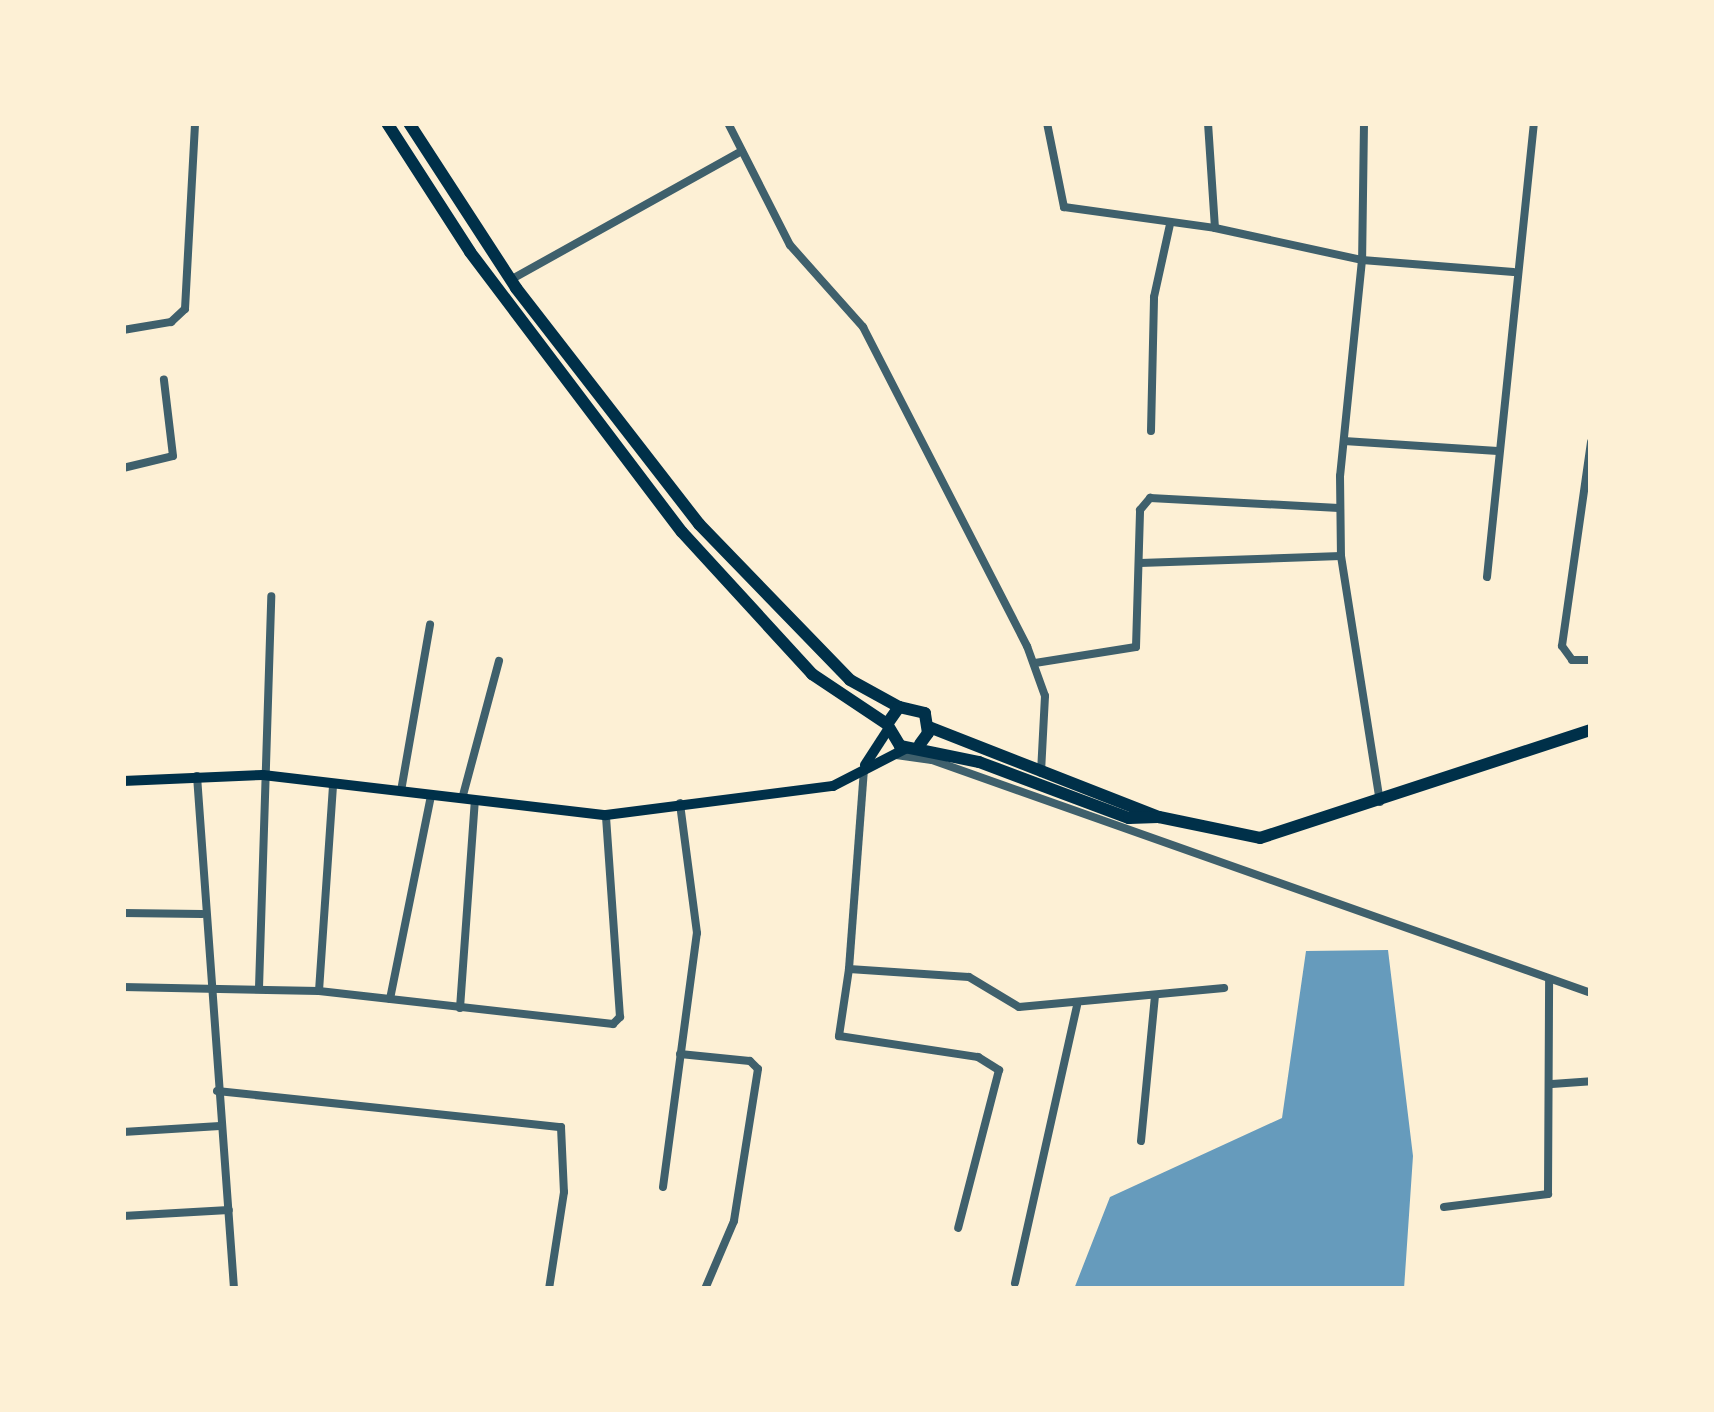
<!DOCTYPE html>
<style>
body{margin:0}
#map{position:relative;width:1714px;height:1412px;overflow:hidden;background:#fdf0d5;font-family:Literata,serif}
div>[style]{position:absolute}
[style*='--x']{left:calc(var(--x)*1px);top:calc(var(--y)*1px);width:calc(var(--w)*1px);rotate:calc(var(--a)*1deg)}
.water>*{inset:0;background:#669bbc}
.minor>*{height:8px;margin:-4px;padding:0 4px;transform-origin:4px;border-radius:4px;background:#3f606c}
.secondary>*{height:10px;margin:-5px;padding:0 5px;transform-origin:5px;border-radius:5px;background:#003049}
.primary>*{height:12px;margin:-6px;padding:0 6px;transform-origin:6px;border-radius:6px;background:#003049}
span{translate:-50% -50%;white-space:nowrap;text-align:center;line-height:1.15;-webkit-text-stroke:10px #fdf0d5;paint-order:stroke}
.frame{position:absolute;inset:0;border:126px solid #fdf0d5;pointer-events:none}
</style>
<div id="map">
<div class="water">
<div style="clip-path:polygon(1388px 950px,1413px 1156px,1404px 1289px,1074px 1289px,1110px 1197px,1282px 1118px,1306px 951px)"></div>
</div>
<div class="minor">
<div style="--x:728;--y:123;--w:137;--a:63.1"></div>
<div style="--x:790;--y:245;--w:110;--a:48.3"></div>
<div style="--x:863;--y:327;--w:359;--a:62.8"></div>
<div style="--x:1027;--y:646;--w:53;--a:70.2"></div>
<div style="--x:1045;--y:696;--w:77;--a:93"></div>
<div style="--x:1047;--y:123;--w:86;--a:78.6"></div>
<div style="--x:1064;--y:207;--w:152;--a:7.9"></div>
<div style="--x:1215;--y:228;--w:150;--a:12.3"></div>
<div style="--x:1362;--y:260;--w:217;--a:95.8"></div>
<div style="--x:1340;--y:476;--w:80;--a:89.3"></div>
<div style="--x:1341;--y:556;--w:249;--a:81"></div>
<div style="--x:1208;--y:123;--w:105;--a:86.2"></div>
<div style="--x:1364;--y:123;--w:137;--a:90.8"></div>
<div style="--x:1362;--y:260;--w:152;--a:4.5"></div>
<div style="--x:512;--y:279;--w:263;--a:-29.1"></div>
<div style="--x:123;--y:330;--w:49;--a:-9.5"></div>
<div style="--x:171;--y:322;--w:19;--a:-43"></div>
<div style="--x:185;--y:309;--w:186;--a:-86.9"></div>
<div style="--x:1151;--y:431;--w:134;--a:-88.7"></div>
<div style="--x:1154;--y:297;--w:75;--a:-77.6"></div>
<div style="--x:1344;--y:441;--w:154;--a:3.7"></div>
<div style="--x:1591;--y:442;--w:206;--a:98.1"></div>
<div style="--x:1562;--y:646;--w:17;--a:54"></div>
<div style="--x:1572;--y:660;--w:19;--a:0"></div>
<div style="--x:123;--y:468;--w:51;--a:-13.5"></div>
<div style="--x:173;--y:456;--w:77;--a:-96.8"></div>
<div style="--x:1140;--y:563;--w:201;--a:-2"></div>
<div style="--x:1487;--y:577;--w:456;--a:-84.1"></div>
<div style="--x:1035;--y:663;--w:102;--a:-9"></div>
<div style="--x:1136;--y:647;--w:137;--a:-88.3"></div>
<div style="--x:1140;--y:510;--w:16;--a:-50"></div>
<div style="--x:1150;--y:498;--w:189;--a:3"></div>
<div style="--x:896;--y:755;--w:36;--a:8"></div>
<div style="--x:932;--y:760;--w:699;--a:19.47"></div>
<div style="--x:864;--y:769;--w:201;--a:94.3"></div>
<div style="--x:849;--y:969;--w:120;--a:3.8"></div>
<div style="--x:969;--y:977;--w:58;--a:31"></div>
<div style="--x:1019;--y:1007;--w:206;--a:-5.3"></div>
<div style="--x:197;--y:776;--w:514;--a:85.87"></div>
<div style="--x:401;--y:791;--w:169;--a:-80.1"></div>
<div style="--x:462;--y:799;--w:143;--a:-75"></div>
<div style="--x:123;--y:913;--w:79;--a:0.7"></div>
<div style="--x:849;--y:969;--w:68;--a:98.5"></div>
<div style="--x:839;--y:1036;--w:141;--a:8.6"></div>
<div style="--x:978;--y:1057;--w:25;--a:32"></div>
<div style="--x:999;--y:1070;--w:163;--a:104.5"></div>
<div style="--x:123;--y:987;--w:196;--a:1.2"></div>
<div style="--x:319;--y:991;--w:296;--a:6.4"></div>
<div style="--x:613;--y:1024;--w:10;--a:-45"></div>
<div style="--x:620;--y:1017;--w:202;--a:-94"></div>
<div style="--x:259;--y:988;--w:392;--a:-88.2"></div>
<div style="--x:319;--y:991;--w:208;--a:-86.1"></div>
<div style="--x:390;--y:999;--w:208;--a:-78.6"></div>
<div style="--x:460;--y:1008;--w:208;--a:-85.9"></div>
<div style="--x:680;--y:1054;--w:70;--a:5.7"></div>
<div style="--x:750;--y:1061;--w:11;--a:45"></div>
<div style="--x:758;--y:1069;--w:154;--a:99"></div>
<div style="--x:734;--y:1221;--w:74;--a:113.1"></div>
<div style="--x:1552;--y:1084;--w:39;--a:-4"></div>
<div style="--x:217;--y:1091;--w:346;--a:6"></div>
<div style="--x:561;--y:1127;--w:65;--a:87.4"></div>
<div style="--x:564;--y:1192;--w:98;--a:98.8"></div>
<div style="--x:123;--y:1132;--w:97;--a:-3.5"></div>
<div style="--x:1141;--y:1141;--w:146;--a:-84.5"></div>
<div style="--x:663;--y:1187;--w:256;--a:-82.4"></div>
<div style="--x:697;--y:933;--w:131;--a:-97.5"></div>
<div style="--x:1444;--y:1207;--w:105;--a:-7.1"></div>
<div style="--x:1548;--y:1194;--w:215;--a:-89.7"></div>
<div style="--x:123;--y:1216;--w:106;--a:-3.2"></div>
<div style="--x:1015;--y:1283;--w:284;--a:-77.4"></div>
</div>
<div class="secondary">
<div style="--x:865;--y:765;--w:40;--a:-57.1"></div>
<div style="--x:123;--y:781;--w:140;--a:-2.5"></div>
<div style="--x:263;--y:775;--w:345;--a:6.7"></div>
<div style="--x:606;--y:815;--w:229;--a:-7.3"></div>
<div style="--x:833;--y:786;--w:83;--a:-27.2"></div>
</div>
<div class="primary">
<div style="--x:387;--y:123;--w:153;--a:57.2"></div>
<div style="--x:470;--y:252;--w:351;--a:52.9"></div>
<div style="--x:682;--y:532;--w:193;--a:47.5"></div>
<div style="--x:812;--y:674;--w:90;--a:33.7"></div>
<div style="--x:409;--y:123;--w:197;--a:57"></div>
<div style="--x:516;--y:288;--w:299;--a:52.2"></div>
<div style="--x:699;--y:524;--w:217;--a:45.9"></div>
<div style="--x:850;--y:680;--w:56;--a:28.9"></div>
<div style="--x:929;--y:727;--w:247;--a:21.4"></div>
<div style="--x:1159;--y:817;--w:103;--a:11.7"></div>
<div style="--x:1260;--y:838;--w:348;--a:-18.1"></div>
<div style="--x:920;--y:744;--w:14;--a:-54"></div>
<div style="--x:928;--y:733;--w:20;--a:-99"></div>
<div style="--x:925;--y:713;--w:27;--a:-167"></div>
<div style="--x:899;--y:707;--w:21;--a:125"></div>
<div style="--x:887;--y:724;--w:26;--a:59"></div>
<div style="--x:900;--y:746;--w:81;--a:11.4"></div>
<div style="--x:979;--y:762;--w:160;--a:20.5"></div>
<div style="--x:1129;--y:818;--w:29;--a:-2"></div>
</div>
<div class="frame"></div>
</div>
